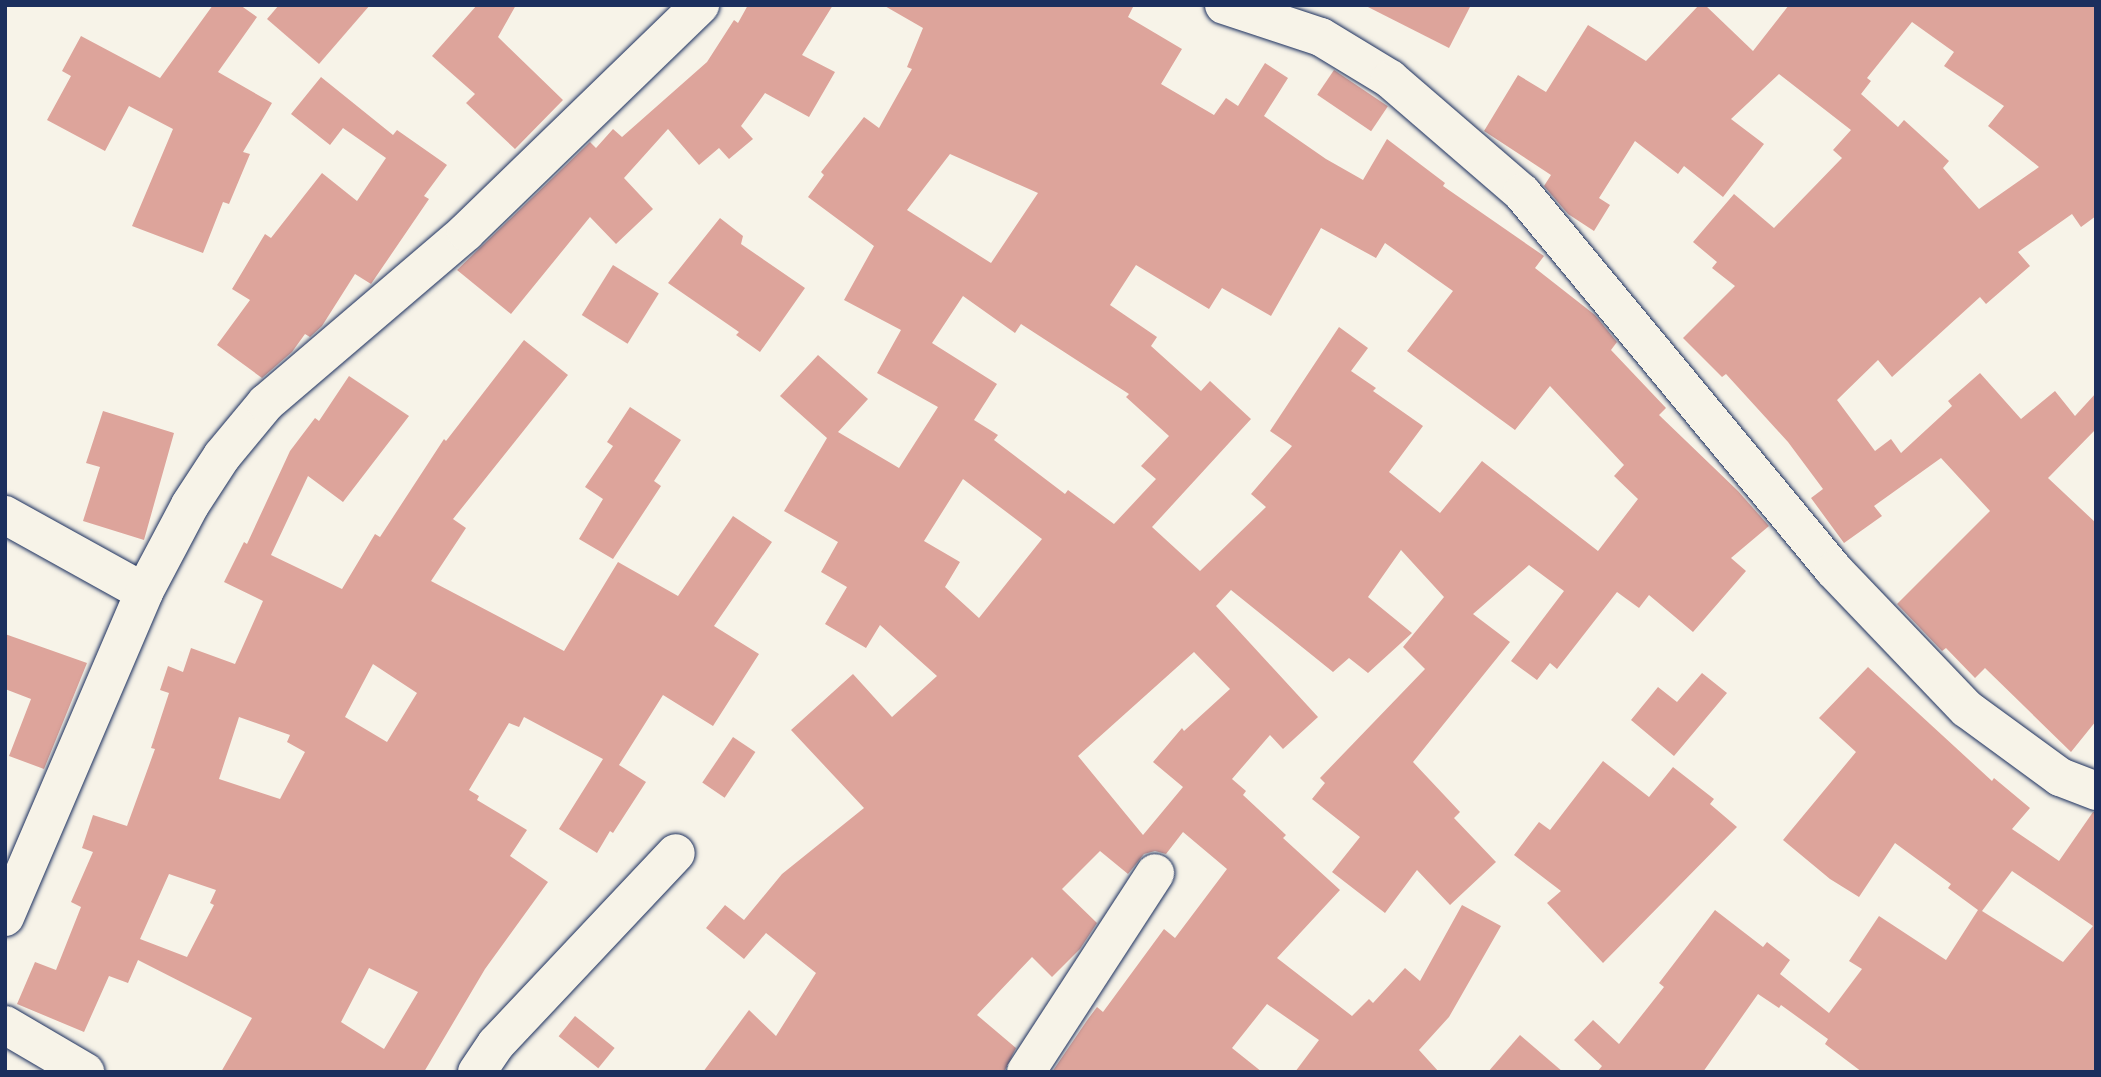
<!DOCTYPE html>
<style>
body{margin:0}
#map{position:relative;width:2101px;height:1077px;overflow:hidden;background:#f7f3e8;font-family:"Playpen Sans",sans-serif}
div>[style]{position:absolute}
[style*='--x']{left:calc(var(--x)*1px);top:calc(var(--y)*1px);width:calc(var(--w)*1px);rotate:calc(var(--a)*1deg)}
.building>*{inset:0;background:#dda49b;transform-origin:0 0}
.roads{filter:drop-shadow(0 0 2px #1b2f5e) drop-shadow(0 0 2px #1b2f5e)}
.minor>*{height:38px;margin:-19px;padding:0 19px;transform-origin:19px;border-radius:19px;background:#f7f3e8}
span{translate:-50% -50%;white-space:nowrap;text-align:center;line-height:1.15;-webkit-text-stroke:5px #f7f3e8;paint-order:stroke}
.frame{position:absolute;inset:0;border:7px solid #1b2f5e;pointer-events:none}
</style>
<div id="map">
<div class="building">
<div style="clip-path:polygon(213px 5px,240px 5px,257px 17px,218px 72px,272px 103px,243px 152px,250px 154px,229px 204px,223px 202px,203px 253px,132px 226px,173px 129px,129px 106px,105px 151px,47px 120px,71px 76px,62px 71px,81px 36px,160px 78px)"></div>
<div style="clip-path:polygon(279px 5px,370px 5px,319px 64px,267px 19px)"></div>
<div style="clip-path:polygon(477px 5px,516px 5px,498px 37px,563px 100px,515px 149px,466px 103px,475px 94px,432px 56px)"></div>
<div style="clip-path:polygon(748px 5px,833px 5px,802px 55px,835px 72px,809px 117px,765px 93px,741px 126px,753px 139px,729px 159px,719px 148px,699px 165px,668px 129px,624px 178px,653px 209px,616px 244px,590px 217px,511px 314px,457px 270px,590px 142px,596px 148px,613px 129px,622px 137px,707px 62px,734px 20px,738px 23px)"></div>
<div style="clip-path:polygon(evenodd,883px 5px,1134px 5px,1128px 17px,1182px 49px,1161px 84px,1214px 115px,1226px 98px,1238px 106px,1265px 63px,1288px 78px,1264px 116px,1326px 159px,1363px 180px,1387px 139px,1445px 183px,1443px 186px,1544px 256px,1535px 268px,1595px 315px,1617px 342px,1611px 350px,1666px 408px,1659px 415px,1738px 491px,1769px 526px,1731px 558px,1746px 571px,1693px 632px,1649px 595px,1639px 608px,1617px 592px,1557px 669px,1550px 663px,1537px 680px,1511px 661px,1564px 591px,1529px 565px,1473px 614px,1510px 642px,1413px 762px,1460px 812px,1454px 818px,1496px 862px,1450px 905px,1417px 870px,1385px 913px,1332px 872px,1360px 837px,1312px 799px,1325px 783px,1320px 778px,1425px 669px,1403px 647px,1444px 597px,1401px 550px,1368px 597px,1412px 633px,1368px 673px,1349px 658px,1333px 672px,1231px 590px,1216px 606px,1318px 717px,1283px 749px,1270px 735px,1232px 779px,1246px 791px,1243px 795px,1286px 835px,1283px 838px,1340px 890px,1277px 958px,1352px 1016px,1369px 999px,1373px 1003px,1405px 968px,1420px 981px,1462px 905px,1501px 926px,1449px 1017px,1419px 1050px,1439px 1072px,1295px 1072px,1319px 1040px,1267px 1004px,1232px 1048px,1262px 1072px,1052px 1072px,1088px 1019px,1097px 1007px,1103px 1012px,1164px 929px,1175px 938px,1227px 869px,1183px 832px,1166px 854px,1155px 851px,1144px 854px,1128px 874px,1100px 851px,1062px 889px,1097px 923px,1080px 949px,1052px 977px,1032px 957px,977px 1015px,1016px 1048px,1004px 1072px,703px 1072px,749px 1010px,776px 1036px,816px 973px,766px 933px,744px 959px,706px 928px,725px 905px,744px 920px,782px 874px,864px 808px,791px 730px,853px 674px,892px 717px,937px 676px,880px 625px,866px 648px,825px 624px,847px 587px,821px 572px,838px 542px,784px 511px,827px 438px,780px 396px,818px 355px,868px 399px,838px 432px,899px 468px,938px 407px,877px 373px,901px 330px,844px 300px,874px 246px,808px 197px,824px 175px,821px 172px,864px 117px,879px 128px,912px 69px,907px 67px,923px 28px,883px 5px,950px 154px,1038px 193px,991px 263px,907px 210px,950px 154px,883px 5px,1321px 228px,1376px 258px,1385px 243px,1453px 291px,1407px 351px,1515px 430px,1550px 386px,1624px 465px,1614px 476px,1638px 499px,1598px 551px,1482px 461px,1440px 513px,1389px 472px,1423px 426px,1373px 391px,1376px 388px,1351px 371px,1368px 348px,1339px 327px,1270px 431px,1292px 446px,1251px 494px,1266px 507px,1200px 571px,1152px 527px,1251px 419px,1210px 381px,1201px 391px,1151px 346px,1157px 337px,1110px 305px,1136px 265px,1209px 309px,1222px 288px,1271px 316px,1321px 228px,883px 5px,963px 296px,1015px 333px,1021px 324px,1129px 394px,1126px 397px,1169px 436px,1141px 466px,1156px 479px,1114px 524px,1068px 490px,1065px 494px,994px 440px,998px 435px,974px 420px,997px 384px,932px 343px,963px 296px,883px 5px,963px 479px,1042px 539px,979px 618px,945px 587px,960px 562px,924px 541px,963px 479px,883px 5px,1194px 652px,1230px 689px,1184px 731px,1182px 728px,1153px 762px,1183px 787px,1143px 835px,1078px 756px,1194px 652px)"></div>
<div style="clip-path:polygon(1364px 5px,1471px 5px,1449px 48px)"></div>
<div style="clip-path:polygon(evenodd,1699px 5px,1705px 5px,1753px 51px,1789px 5px,2096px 5px,2096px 216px,2081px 227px,2072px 214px,2018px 252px,2030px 266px,1986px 304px,1980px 297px,1892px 377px,1878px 360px,1837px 400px,1875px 451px,1891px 439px,1901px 453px,1952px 406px,1948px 401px,1980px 373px,2021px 419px,2055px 391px,2075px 416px,2096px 393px,2096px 429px,2048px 478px,2096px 523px,2096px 721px,2071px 752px,1985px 668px,1975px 678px,1946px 648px,1942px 651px,1897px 604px,1990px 511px,1941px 458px,1874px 506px,1882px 516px,1844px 543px,1811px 498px,1823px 489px,1788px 442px,1726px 374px,1722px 377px,1683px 338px,1735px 286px,1712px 268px,1717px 262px,1693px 242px,1734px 194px,1774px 228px,1842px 158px,1833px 150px,1851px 130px,1779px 74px,1731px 119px,1764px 144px,1723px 197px,1684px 166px,1678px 174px,1635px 141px,1599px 198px,1610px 205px,1594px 231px,1568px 214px,1544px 186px,1551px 175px,1484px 131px,1518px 75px,1546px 92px,1588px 25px,1646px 61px,1699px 5px,1912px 22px,1954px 52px,1944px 66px,2004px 106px,1988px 126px,2039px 167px,1979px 209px,1943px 168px,1949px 161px,1904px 120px,1898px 127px,1861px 94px,1871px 81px,1867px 78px,1912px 22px)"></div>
<div style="left:1334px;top:70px;width:65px;height:30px;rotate:34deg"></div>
<div style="clip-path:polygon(321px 77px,393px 135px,397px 130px,447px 165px,424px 196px,429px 199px,371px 284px,355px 274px,322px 326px,310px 337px,305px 334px,292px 352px,262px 378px,217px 345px,250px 300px,232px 289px,265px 234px,271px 238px,322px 173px,357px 201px,386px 158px,343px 128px,330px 145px,291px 114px)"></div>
<div style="clip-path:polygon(720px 218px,743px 236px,741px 244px,805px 288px,760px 352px,736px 335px,739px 332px,668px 283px)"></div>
<div style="left:613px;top:265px;width:54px;height:59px;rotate:32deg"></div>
<div style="clip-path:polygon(evenodd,524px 340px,568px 375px,453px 519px,466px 528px,431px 581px,564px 651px,618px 562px,678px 596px,733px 516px,772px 542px,714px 626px,759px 654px,713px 726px,663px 695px,619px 765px,646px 782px,613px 833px,610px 831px,597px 853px,559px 829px,603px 759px,524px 717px,519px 727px,509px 723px,469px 790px,479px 796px,477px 800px,527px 830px,510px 856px,548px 882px,485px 969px,424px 1072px,221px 1072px,252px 1018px,138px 960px,128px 983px,109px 976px,84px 1032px,17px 1004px,35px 962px,56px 970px,81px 907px,71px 902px,93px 852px,82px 848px,93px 815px,127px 826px,155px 749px,151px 748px,169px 693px,160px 690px,168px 666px,183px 672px,191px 648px,235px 664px,263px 601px,224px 582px,244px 542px,247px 544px,290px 451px,315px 418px,319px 421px,349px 376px,409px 416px,343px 502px,308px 476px,271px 555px,342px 589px,375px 534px,380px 537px,444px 439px,446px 441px,524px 340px,373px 664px,417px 693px,387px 742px,345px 717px,373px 664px,524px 340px,239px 717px,290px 735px,287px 742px,305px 752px,280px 799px,219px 779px,239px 717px,524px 340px,169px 874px,216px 890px,210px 903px,214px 905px,187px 957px,140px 939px,169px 874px,524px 340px,369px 968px,418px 992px,384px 1049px,341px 1022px,369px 968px)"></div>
<div style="clip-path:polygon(630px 407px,681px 440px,654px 481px,661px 486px,613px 559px,579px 539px,603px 499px,585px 487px,613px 446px,607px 442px)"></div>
<div style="clip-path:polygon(103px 411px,174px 433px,144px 540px,83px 521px,100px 467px,86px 463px)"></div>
<div style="clip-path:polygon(5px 634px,87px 663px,44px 769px,9px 756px,31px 699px,5px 689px)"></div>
<div style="clip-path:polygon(evenodd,1868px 667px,1992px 781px,1994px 778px,2030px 808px,2012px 829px,2059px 861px,2093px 812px,2096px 812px,2096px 1072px,1862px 1072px,1825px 1044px,1828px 1039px,1781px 1005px,1779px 1008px,1758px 994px,1703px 1072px,1597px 1072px,1602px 1066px,1574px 1040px,1593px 1020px,1619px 1044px,1664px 987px,1659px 983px,1715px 910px,1763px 947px,1767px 942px,1790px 960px,1780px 974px,1829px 1013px,1862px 969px,1849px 961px,1879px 916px,1946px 960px,1978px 910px,1948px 888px,1951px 884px,1895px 843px,1859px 897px,1830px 879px,1783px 840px,1856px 752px,1819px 718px,1868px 667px,2012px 871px,2093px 926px,2063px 962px,1982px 911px,2012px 871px)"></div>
<div style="clip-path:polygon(1702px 673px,1727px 693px,1674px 756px,1631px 720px,1658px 687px,1677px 702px)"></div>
<div style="left:733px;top:737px;width:27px;height:55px;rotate:34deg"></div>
<div style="clip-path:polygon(1603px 761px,1649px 797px,1673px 767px,1714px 799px,1710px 804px,1737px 827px,1603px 963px,1547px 903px,1561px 891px,1514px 855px,1539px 822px,1550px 830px)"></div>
<div style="left:575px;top:1016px;width:51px;height:26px;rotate:39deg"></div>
<div style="clip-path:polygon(1520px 1035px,1563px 1072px,1488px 1072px)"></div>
</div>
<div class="roads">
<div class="minor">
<div style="--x:1224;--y:5;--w:102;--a:18.3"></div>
<div style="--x:1321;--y:37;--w:81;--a:31.3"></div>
<div style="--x:1390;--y:79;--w:174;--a:40.8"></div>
<div style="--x:1522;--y:193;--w:489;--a:50.4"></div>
<div style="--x:1834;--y:570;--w:192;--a:46.3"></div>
<div style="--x:1967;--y:709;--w:115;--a:36.2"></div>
<div style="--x:2060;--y:777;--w:39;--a:21"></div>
<div style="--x:5;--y:515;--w:159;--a:29"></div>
<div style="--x:5;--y:917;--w:353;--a:-66.8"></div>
<div style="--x:144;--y:592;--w:98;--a:-62.1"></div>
<div style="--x:190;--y:505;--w:59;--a:-56.9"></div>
<div style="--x:222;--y:456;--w:69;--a:-50.3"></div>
<div style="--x:266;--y:403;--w:263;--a:-40.5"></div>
<div style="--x:466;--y:232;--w:326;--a:-44.1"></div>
<div style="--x:5;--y:1025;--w:93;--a:30.4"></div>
<div style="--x:477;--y:1072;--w:34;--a:-56"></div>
<div style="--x:496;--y:1044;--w:262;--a:-46.7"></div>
<div style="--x:1026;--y:1072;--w:237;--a:-57"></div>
</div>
</div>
<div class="frame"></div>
</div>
